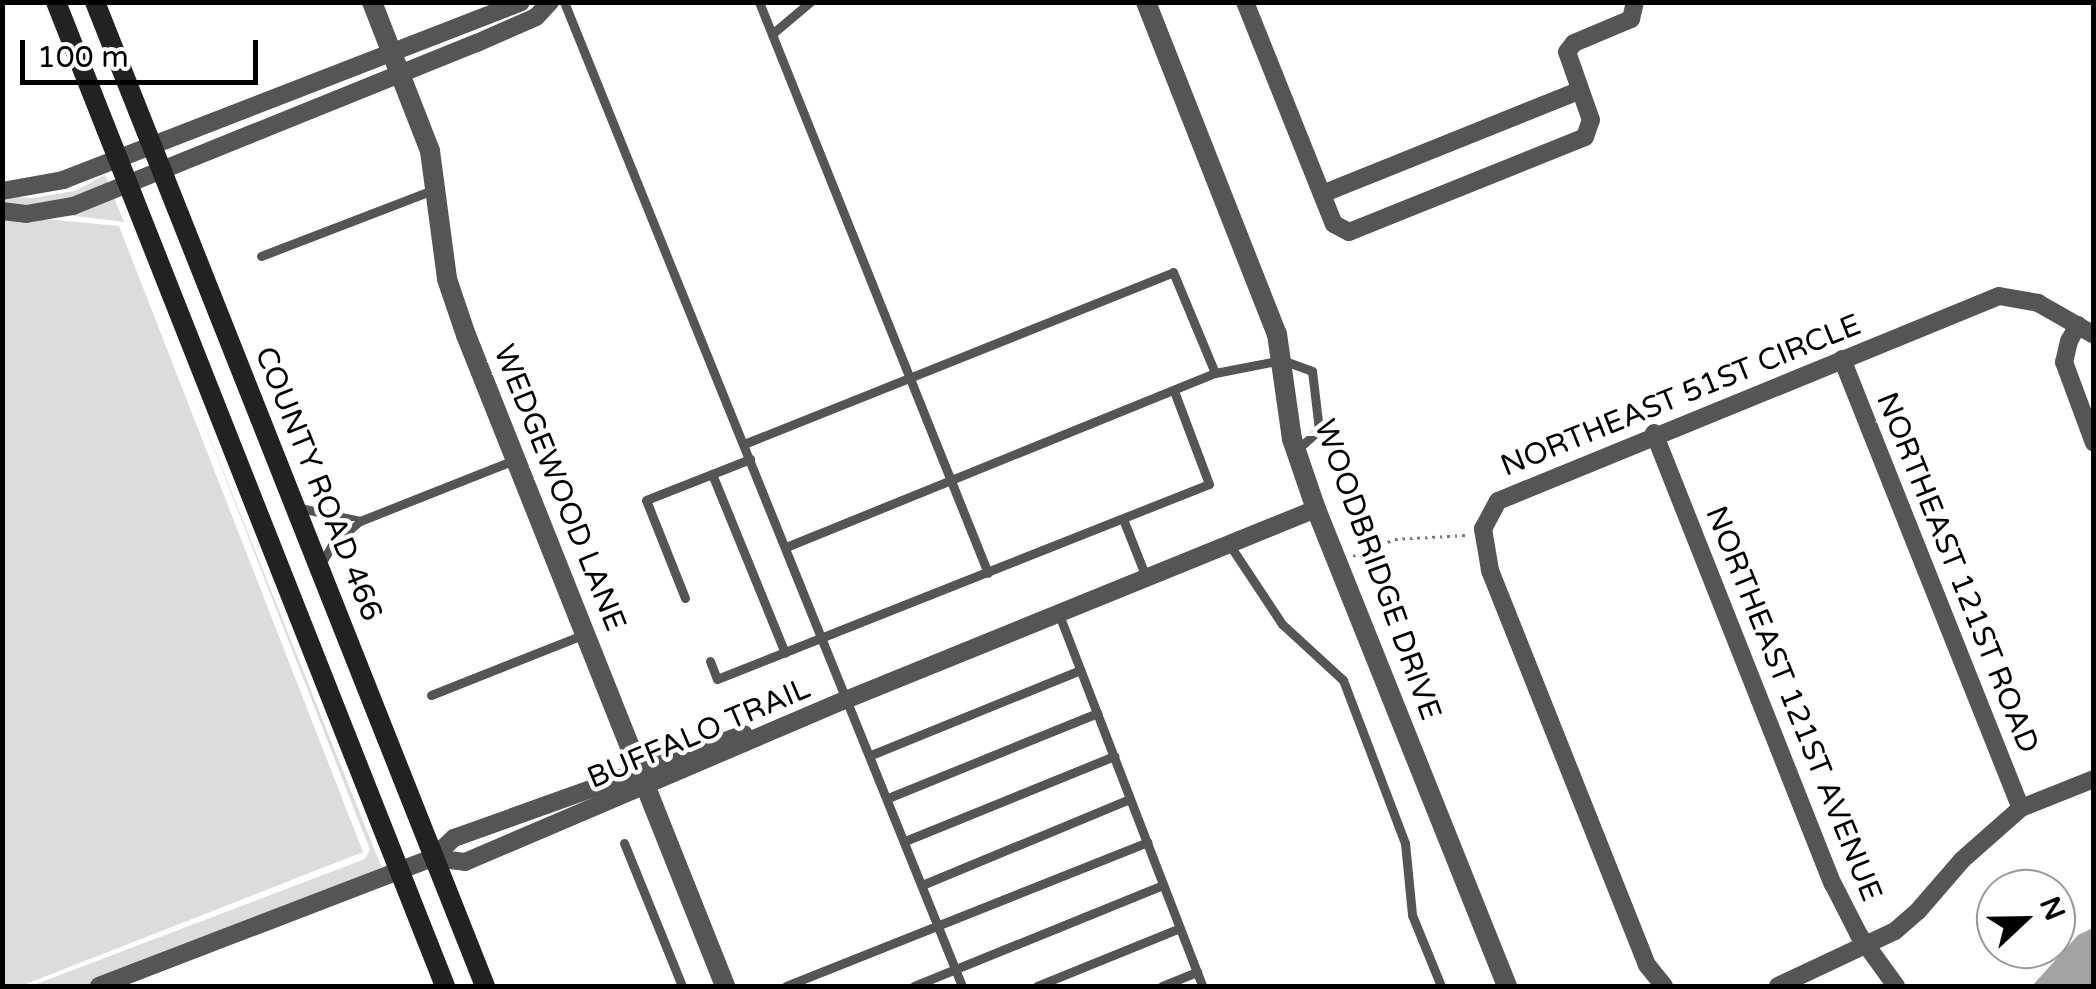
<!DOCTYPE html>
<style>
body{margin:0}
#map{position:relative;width:2096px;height:989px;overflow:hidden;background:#fff;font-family:"Varela Round",sans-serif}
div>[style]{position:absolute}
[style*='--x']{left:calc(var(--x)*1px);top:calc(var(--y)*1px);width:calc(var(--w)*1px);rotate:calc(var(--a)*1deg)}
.green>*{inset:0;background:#dcdcdc}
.water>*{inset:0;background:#a3a3a3}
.path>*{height:2.5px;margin-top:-1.25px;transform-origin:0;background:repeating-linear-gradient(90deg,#777 0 2.5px,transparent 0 7.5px)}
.service>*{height:9px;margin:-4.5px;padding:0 4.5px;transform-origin:4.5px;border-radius:4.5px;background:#555}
.minor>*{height:18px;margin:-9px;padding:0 9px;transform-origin:9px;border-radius:9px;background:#555}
.tertiary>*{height:20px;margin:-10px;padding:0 10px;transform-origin:10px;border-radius:10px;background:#555}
.secondary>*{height:20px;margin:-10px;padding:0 10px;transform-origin:10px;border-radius:10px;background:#222}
span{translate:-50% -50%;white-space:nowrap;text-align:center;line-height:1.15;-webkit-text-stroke:9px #fff;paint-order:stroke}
.street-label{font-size:30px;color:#000}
.frame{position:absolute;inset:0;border:5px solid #000;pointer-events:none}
.north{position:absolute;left:1976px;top:869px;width:100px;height:100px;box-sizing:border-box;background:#fff;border:2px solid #999;border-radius:50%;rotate:68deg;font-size:28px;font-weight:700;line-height:40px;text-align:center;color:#000}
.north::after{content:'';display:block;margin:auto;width:35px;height:45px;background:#000;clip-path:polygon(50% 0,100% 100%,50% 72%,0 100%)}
.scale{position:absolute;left:20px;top:40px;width:238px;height:45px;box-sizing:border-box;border:5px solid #000;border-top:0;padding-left:12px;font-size:30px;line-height:35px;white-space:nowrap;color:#000;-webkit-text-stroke:8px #fff;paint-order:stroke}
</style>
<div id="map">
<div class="green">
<div style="clip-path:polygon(105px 175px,124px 222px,3px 207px,2px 196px,32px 198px,75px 191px)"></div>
<div style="clip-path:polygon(2px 215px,119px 226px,363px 852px,21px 986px,2px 986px)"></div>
<div style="clip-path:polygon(191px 390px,385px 876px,97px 986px,31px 986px,365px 859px,370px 850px)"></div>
</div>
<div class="water">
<div style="clip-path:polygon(2093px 928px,2093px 986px,2032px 986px,2078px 935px)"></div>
</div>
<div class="path">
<div style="--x:1353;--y:556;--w:45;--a:-22"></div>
<div style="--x:1395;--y:539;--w:71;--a:-3.2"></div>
</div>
<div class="service">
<div style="--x:564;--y:2;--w:1061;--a:67.98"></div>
<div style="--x:759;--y:2;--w:615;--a:68.15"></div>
<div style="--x:772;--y:34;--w:50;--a:-40.1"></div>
<div style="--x:261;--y:256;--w:184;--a:-21"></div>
<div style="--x:744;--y:444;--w:462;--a:-21.8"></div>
<div style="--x:1173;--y:272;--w:109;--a:67.4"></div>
<div style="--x:712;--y:474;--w:193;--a:67.8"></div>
<div style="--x:300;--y:508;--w:61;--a:12.2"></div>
<div style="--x:1123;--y:519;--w:62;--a:68.4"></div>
<div style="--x:1229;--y:544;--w:96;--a:56.5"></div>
<div style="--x:1282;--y:624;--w:83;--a:42.6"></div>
<div style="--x:1343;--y:680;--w:174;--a:69.2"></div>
<div style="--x:1405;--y:843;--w:72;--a:84.4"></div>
<div style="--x:1412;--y:915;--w:77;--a:67.8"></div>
<div style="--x:786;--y:547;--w:463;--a:-22.1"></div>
<div style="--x:1215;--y:373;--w:68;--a:-11"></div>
<div style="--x:1282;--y:360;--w:32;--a:20"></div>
<div style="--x:1312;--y:371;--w:59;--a:83.2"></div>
<div style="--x:1319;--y:430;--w:28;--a:138"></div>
<div style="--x:321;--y:564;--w:22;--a:-60"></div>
<div style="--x:332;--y:545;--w:37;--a:-41"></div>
<div style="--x:360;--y:521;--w:166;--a:-21.6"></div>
<div style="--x:685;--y:598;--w:105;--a:-111.7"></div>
<div style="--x:646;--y:500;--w:112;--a:-21.5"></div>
<div style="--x:1058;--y:612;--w:401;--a:68.9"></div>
<div style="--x:710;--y:661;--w:19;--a:69"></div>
<div style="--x:717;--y:679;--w:529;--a:-21.62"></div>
<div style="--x:1209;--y:484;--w:99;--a:-110.6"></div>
<div style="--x:431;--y:695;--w:166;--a:-21.6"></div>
<div style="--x:871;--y:755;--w:226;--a:-22.1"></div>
<div style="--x:888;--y:798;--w:226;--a:-22.1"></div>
<div style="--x:905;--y:841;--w:226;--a:-22.1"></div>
<div style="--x:624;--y:843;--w:154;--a:67.9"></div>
<div style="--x:922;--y:885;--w:225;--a:-22.5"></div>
<div style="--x:786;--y:986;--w:389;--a:-21.7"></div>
<div style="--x:914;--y:986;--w:269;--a:-22.1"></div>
<div style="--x:1037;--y:986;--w:154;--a:-22.1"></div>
<div style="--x:1162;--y:986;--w:38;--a:-22"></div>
</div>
<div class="minor">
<div style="--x:1245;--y:2;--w:239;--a:68.2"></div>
<div style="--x:1334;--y:224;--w:17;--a:28"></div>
<div style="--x:1349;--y:232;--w:254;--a:-21.9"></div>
<div style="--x:1585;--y:137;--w:18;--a:-71"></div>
<div style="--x:1591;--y:120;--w:72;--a:-109.4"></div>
<div style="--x:1567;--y:52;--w:11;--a:-52"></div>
<div style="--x:1574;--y:43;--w:62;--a:-22.8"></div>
<div style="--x:1631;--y:19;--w:17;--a:-77"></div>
<div style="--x:2;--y:191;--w:62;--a:-10.2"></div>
<div style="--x:63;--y:180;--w:491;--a:-21.2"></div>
<div style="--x:1322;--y:194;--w:276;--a:-21.9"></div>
<div style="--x:2;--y:211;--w:24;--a:7"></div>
<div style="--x:26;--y:214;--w:48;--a:-9.7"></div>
<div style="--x:73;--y:206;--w:436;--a:-22"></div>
<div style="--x:477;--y:43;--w:64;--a:-23.8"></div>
<div style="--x:536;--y:17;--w:21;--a:-47"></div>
<div style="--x:2078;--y:325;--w:18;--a:119"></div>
<div style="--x:2069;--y:341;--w:22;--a:103"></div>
<div style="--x:2064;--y:362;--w:86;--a:69.7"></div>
<div style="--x:1842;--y:359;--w:483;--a:68.3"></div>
<div style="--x:1654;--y:433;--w:485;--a:68.4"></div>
<div style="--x:1833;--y:884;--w:57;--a:63"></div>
<div style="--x:1859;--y:935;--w:63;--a:54"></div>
<div style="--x:433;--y:858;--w:32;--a:7"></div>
<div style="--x:465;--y:862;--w:416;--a:-23.1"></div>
<div style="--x:848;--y:699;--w:505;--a:-22.1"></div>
<div style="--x:99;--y:986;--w:358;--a:-21"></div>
<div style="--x:433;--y:858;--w:29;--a:-44"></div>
<div style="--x:454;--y:838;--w:308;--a:-19.7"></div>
<div style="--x:1664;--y:986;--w:27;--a:-129"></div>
<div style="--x:1647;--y:965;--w:425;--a:-111.7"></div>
<div style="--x:1490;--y:570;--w:42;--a:-99.7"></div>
<div style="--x:1483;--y:529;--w:32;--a:-62"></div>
<div style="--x:1498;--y:501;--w:541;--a:-22.25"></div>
<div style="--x:1999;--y:296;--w:40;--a:10"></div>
<div style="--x:2038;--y:303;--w:64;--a:29.7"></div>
<div style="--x:1778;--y:986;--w:129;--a:-25.2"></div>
<div style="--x:1895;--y:931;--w:30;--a:-41"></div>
<div style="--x:1918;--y:911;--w:67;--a:-49.2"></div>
<div style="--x:1962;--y:860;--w:79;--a:-41.4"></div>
<div style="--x:2021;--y:808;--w:79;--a:-21.7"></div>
</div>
<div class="tertiary">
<div style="--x:372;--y:2;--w:160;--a:68.7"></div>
<div style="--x:430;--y:151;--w:129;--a:82.4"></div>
<div style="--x:447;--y:279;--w:59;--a:71.3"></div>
<div style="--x:466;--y:335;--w:701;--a:68.3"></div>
<div style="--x:1146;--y:2;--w:357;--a:68.5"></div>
<div style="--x:1277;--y:334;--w:106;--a:81.9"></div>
<div style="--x:1292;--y:439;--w:74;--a:71.1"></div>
<div style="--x:1316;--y:509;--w:514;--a:68.18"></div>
</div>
<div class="secondary">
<div style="--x:56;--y:2;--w:1058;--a:68.43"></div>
<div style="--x:95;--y:2;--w:1058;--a:68.38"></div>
</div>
<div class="street-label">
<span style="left:1681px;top:396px;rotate:-22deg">NORTHEAST 51ST CIRCLE</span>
<span style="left:318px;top:484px;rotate:68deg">COUNTY ROAD 466</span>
<span style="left:559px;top:488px;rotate:68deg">WEDGEWOOD LANE</span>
<span style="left:1377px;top:570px;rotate:70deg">WOODBRIDGE DRIVE</span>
<span style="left:1957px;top:573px;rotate:68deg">NORTHEAST 121ST ROAD</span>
<span style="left:1793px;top:704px;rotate:68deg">NORTHEAST 121ST AVENUE</span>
<span style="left:699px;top:734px;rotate:-23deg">BUFFALO TRAIL</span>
</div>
<div class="frame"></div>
<div class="north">N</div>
<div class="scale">100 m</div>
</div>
